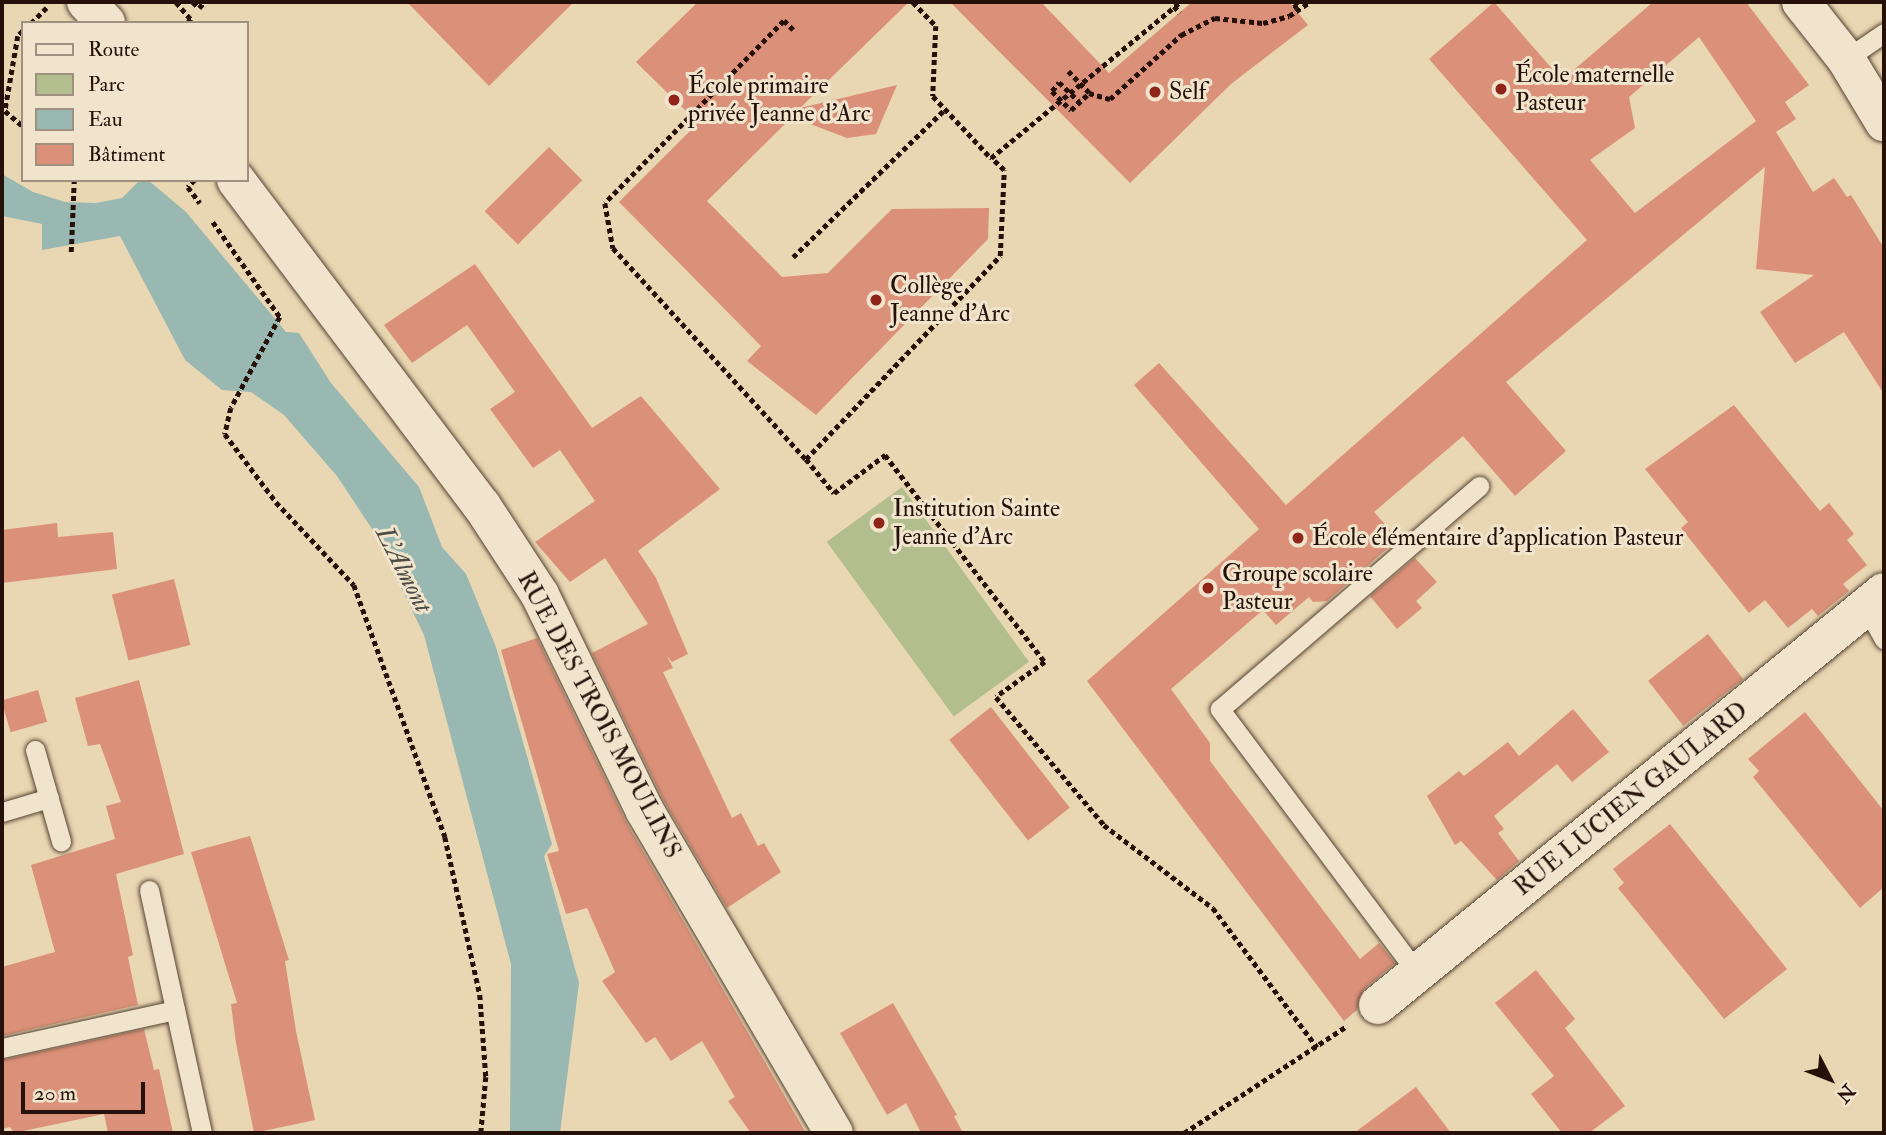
<!DOCTYPE html>
<meta charset="utf-8">
<style>
body{margin:0}
#map{position:relative;width:1886px;height:1135px;overflow:hidden;background:#e9d6b2;font-family:"IM FELL Double Pica",serif}
div>[style]{position:absolute}
[style*='--x']{left:calc(var(--x)*1px);top:calc(var(--y)*1px);width:calc(var(--w)*1px);rotate:calc(var(--a)*1deg)}
.green>*{inset:0;background:#b3be8f;transform-origin:0 0}
.water>*{inset:0;background:#98b8b1}
.building>*{inset:0;background:#db9179;transform-origin:0 0}
.path>*{height:4.5px;margin-top:-2.25px;transform-origin:0;background:repeating-linear-gradient(90deg,#251109 0 5px,transparent 0 8.5px)}
.roads{filter:drop-shadow(0 0 2px #564233) drop-shadow(0 0 2px #564233)}
.service>*{height:19px;margin:-9.5px;padding:0 9.5px;transform-origin:9.5px;border-radius:9.5px;background:#f1e4cd}
.minor>*{height:38px;margin:-19px;padding:0 19px;transform-origin:19px;border-radius:19px;background:#f1e4cd}
.secondary>*{height:38px;margin:-19px;padding:0 19px;transform-origin:19px;border-radius:19px;background:#f1e4cd}
.path-bridge>*{height:4.5px;margin-top:-2.25px;transform-origin:0;background:repeating-linear-gradient(90deg,#251109 0 5px,transparent 0 8.5px)}
.dots>*{width:19px;height:19px;translate:-50% -50%;box-sizing:border-box;border:4px solid #f1e4cd;border-radius:50%}
span{translate:-50% -50%;white-space:nowrap;text-align:center;line-height:1.15;-webkit-text-stroke:6px #f1e4cd;paint-order:stroke}
.poi-label{font-size:24px;color:#251109}
.left{translate:0 -50%;text-align:left}
.street-label{font-size:24px;color:#251109}
.water-label{font-size:26px;color:#4d4b44;font-style:italic}
.frame{position:absolute;inset:0;border:4px solid #251109;pointer-events:none}
.legend{position:absolute;left:21px;top:21px;width:228px;height:161px;box-sizing:border-box;background:#f1e4cd;border:2px solid #9f907f;margin:0;padding:9px 12px;list-style:none;font-size:21px;color:#251109}
.legend li{display:flex;align-items:center;gap:14px;height:35px}
.legend b{width:35px;border:2px solid #9f907f}
.north{position:absolute;left:1795px;top:1044px;width:70px;height:70px;-webkit-text-stroke:5px #f1e4cd;paint-order:stroke;rotate:132deg;font-size:19px;font-weight:700;line-height:28px;text-align:center;color:#251109}
.north::after{content:'';display:block;margin:auto;width:24px;height:32px;background:#251109;clip-path:polygon(50% 0,100% 100%,50% 72%,0 100%)}
.scale{position:absolute;left:21px;top:1082px;width:124px;height:32px;box-sizing:border-box;border:4px solid #251109;border-top:0;padding-left:9px;font-size:21px;line-height:24px;white-space:nowrap;color:#251109;-webkit-text-stroke:5px #f1e4cd;paint-order:stroke}
</style>
<div id="map">
<div class="green">
<div style="left:902px;top:487px;width:216px;height:93px;rotate:54deg"></div>
</div>
<div class="water">
<div style="clip-path:polygon(2px 174px,33px 192px,65px 202px,96px 203px,122px 198px,140px 180px,148px 180px,186px 212px,286px 332px,299px 333px,331px 383px,419px 487px,442px 547px,466px 574px,496px 647px,552px 844px,544px 856px,579px 983px,560px 1133px,510px 1133px,511px 964px,424px 635px,374px 532px,337px 476px,284px 415px,251px 392px,222px 390px,185px 360px,120px 236px,42px 250px,42px 224px,2px 216px)"></div>
</div>
<div class="building">
<div style="clip-path:polygon(407px 2px,574px 2px,489px 86px)"></div>
<div style="clip-path:polygon(698px 2px,909px 2px,800px 108px,897px 85px,876px 134px,847px 138px,792px 117px,707px 201px,782px 277px,828px 273px,892px 209px,989px 208px,988px 239px,816px 415px,747px 361px,761px 346px,619px 202px,698px 123px,636px 62px)"></div>
<div style="clip-path:polygon(950px 2px,1041px 2px,1109px 73px,1192px 2px,1289px 2px,1308px 25px,1231px 84px,1130px 183px)"></div>
<div style="clip-path:polygon(evenodd,1494px 2px,1562px 80px,1653px 2px,1746px 2px,1809px 85px,1785px 102px,1796px 119px,1776px 132px,1813px 192px,1834px 178px,1847px 197px,1851px 195px,1884px 248px,1884px 394px,1844px 332px,1795px 363px,1760px 312px,1814px 275px,1756px 269px,1765px 167px,1506px 382px,1566px 451px,1515px 496px,1463px 436px,1374px 512px,1398px 539px,1327px 601px,1313px 602px,1309px 597px,1276px 625px,1263px 610px,1171px 689px,1210px 743px,1210px 761px,1360px 959px,1379px 943px,1395px 963px,1364px 989px,1357px 1010px,1344px 1021px,1087px 681px,1259px 529px,1134px 385px,1159px 363px,1286px 505px,1587px 240px,1429px 59px,1494px 2px,1699px 37px,1756px 121px,1635px 213px,1590px 160px,1635px 128px,1629px 97px,1699px 37px)"></div>
<div style="left:549px;top:147px;width:47px;height:91px;rotate:45deg"></div>
<div style="clip-path:polygon(475px 264px,592px 428px,641px 396px,720px 489px,638px 551px,656px 578px,688px 654px,672px 662px,667px 656px,673px 668px,663px 672px,732px 818px,741px 813px,758px 846px,764px 843px,781px 872px,727px 908px,664px 801px,592px 653px,648px 624px,605px 558px,570px 582px,535px 542px,595px 501px,560px 450px,533px 468px,490px 409px,515px 392px,467px 325px,412px 363px,384px 325px)"></div>
<div style="clip-path:polygon(1734px 405px,1820px 511px,1829px 503px,1854px 534px,1847px 540px,1867px 565px,1843px 584px,1849px 591px,1818px 616px,1812px 609px,1788px 628px,1765px 600px,1749px 613px,1681px 528px,1688px 522px,1645px 469px)"></div>
<div style="clip-path:polygon(57px 523px,58px 537px,113px 532px,117px 569px,2px 583px,2px 530px)"></div>
<div style="clip-path:polygon(1415px 558px,1437px 582px,1416px 601px,1422px 608px,1397px 629px,1370px 596px)"></div>
<div style="left:174px;top:579px;width:68px;height:64px;rotate:76deg"></div>
<div style="left:1708px;top:634px;width:57px;height:76px;rotate:52deg"></div>
<div style="clip-path:polygon(537px 638px,626px 822px,806px 1133px,751px 1133px,728px 1101px,735px 1097px,702px 1041px,671px 1061px,655px 1037px,646px 1043px,602px 981px,615px 972px,587px 908px,566px 914px,547px 854px,559px 851px,501px 650px)"></div>
<div style="clip-path:polygon(139px 680px,184px 854px,116px 874px,133px 955px,128px 957px,138px 1005px,2px 1036px,2px 967px,55px 952px,31px 865px,115px 839px,106px 806px,121px 802px,100px 744px,88px 746px,75px 698px)"></div>
<div style="left:38px;top:690px;width:33px;height:38px;rotate:74deg"></div>
<div style="left:991px;top:707px;width:128px;height:53px;rotate:52deg"></div>
<div style="clip-path:polygon(1573px 709px,1609px 752px,1572px 782px,1557px 764px,1494px 816px,1504px 829px,1498px 833px,1519px 861px,1497px 880px,1461px 841px,1455px 845px,1427px 796px,1459px 771px,1464px 776px,1508px 742px,1519px 756px)"></div>
<div style="clip-path:polygon(1805px 712px,1884px 811px,1884px 887px,1860px 908px,1753px 777px,1759px 771px,1748px 759px)"></div>
<div style="clip-path:polygon(1670px 824px,1787px 969px,1724px 1019px,1618px 888px,1624px 883px,1613px 869px)"></div>
<div style="clip-path:polygon(250px 836px,289px 960px,285px 961px,296px 1031px,315px 1120px,254px 1133px,236px 1043px,231px 1004px,237px 1003px,191px 852px)"></div>
<div style="clip-path:polygon(1536px 970px,1575px 1019px,1565px 1028px,1625px 1106px,1589px 1133px,1562px 1133px,1531px 1094px,1554px 1076px,1495px 1003px)"></div>
<div style="clip-path:polygon(893px 1003px,957px 1115px,954px 1116px,963px 1133px,921px 1133px,906px 1103px,887px 1115px,840px 1033px)"></div>
<div style="clip-path:polygon(144px 1029px,154px 1070px,159px 1069px,173px 1133px,108px 1133px,104px 1114px,14px 1133px,10px 1127px,2px 1129px,2px 1060px)"></div>
<div style="clip-path:polygon(1416px 1087px,1451px 1133px,1354px 1133px)"></div>
</div>
<div class="path">
<div style="--x:176;--y:2;--w:23;--a:49"></div>
<div style="--x:191;--y:19;--w:5;--a:127"></div>
<div style="--x:193;--y:2;--w:8;--a:45"></div>
<div style="--x:199;--y:8;--w:8;--a:-50"></div>
<div style="--x:913;--y:2;--w:33;--a:46"></div>
<div style="--x:936;--y:26;--w:70;--a:92.5"></div>
<div style="--x:933;--y:96;--w:85;--a:46.9"></div>
<div style="--x:991;--y:158;--w:245;--a:-39.5"></div>
<div style="--x:1174;--y:6;--w:9;--a:49"></div>
<div style="--x:1293;--y:7;--w:5;--a:-22"></div>
<div style="--x:1298;--y:5;--w:4;--a:-135"></div>
<div style="--x:31;--y:23;--w:23;--a:-45"></div>
<div style="--x:793;--y:30;--w:13;--a:-135"></div>
<div style="--x:784;--y:21;--w:255;--a:134.5"></div>
<div style="--x:605;--y:203;--w:46;--a:79.9"></div>
<div style="--x:613;--y:248;--w:286;--a:47.6"></div>
<div style="--x:806;--y:459;--w:281;--a:-46.3"></div>
<div style="--x:1000;--y:256;--w:86;--a:-87.3"></div>
<div style="--x:1004;--y:170;--w:18;--a:-137"></div>
<div style="--x:23;--y:31;--w:7;--a:135"></div>
<div style="--x:18;--y:36;--w:76;--a:99.8"></div>
<div style="--x:5;--y:111;--w:23;--a:40"></div>
<div style="--x:1052;--y:91;--w:11;--a:-52"></div>
<div style="--x:1059;--y:82;--w:28;--a:44"></div>
<div style="--x:1089;--y:93;--w:22;--a:16"></div>
<div style="--x:1110;--y:99;--w:96;--a:-42"></div>
<div style="--x:1181;--y:35;--w:38;--a:-27"></div>
<div style="--x:1215;--y:18;--w:48;--a:5.9"></div>
<div style="--x:1263;--y:23;--w:27;--a:-15"></div>
<div style="--x:1289;--y:16;--w:25;--a:-34"></div>
<div style="--x:195;--y:180;--w:10;--a:135"></div>
<div style="--x:188;--y:187;--w:20;--a:53"></div>
<div style="--x:213;--y:222;--w:116;--a:54.8"></div>
<div style="--x:280;--y:317;--w:103;--a:118.3"></div>
<div style="--x:231;--y:408;--w:27;--a:103"></div>
<div style="--x:225;--y:434;--w:85;--a:53.1"></div>
<div style="--x:276;--y:502;--w:114;--a:46.8"></div>
<div style="--x:354;--y:585;--w:268;--a:70.1"></div>
<div style="--x:445;--y:837;--w:162;--a:77.5"></div>
<div style="--x:480;--y:995;--w:82;--a:85.8"></div>
<div style="--x:486;--y:1077;--w:56;--a:95.1"></div>
<div style="--x:71;--y:252;--w:72;--a:-87.6"></div>
<div style="--x:793;--y:257;--w:212;--a:-44.2"></div>
<div style="--x:806;--y:459;--w:44;--a:50.5"></div>
<div style="--x:834;--y:493;--w:64;--a:-36.7"></div>
<div style="--x:885;--y:455;--w:262;--a:52.3"></div>
<div style="--x:1045;--y:662;--w:60;--a:144.5"></div>
<div style="--x:996;--y:697;--w:167;--a:49.8"></div>
<div style="--x:1104;--y:825;--w:137;--a:37.3"></div>
<div style="--x:1213;--y:908;--w:174;--a:53.2"></div>
<div style="--x:1184;--y:1133;--w:195;--a:-33.3"></div>
</div>
<div class="roads">
<div class="service">
<div style="--x:1846;--y:59;--w:46;--a:-34.4"></div>
<div style="--x:1866;--y:607;--w:37;--a:61"></div>
<div style="--x:35;--y:750;--w:95;--a:74.1"></div>
<div style="--x:2;--y:812;--w:49;--a:-16.6"></div>
<div style="--x:149;--y:890;--w:249;--a:77.7"></div>
<div style="--x:1418;--y:974;--w:331;--a:-126.8"></div>
<div style="--x:1220;--y:709;--w:342;--a:-40.7"></div>
<div style="--x:2;--y:1048;--w:177;--a:-12.4"></div>
</div>
<div class="minor">
<div style="--x:86;--y:2;--w:29;--a:46"></div>
<div style="--x:236;--y:180;--w:408;--a:53"></div>
<div style="--x:482;--y:506;--w:106;--a:56.9"></div>
<div style="--x:540;--y:595;--w:240;--a:64.1"></div>
<div style="--x:645;--y:811;--w:373;--a:59.6"></div>
<div style="--x:1378;--y:1005;--w:653;--a:-39.22"></div>
</div>
<div class="secondary">
<div style="--x:1801;--y:2;--w:73;--a:51.7"></div>
<div style="--x:1846;--y:59;--w:74;--a:58.9"></div>
</div>
</div>
<div class="path-bridge">
<div style="--x:1052;--y:91;--w:27;--a:45"></div>
<div style="--x:1071;--y:110;--w:25;--a:-43"></div>
<div style="--x:1089;--y:93;--w:30;--a:-134"></div>
</div>
<div class="dots">
<div style="left:1501px;top:89px;background:#8f2418"></div>
<div style="left:1155px;top:92px;background:#8f2418"></div>
<div style="left:674px;top:100px;background:#8f2418"></div>
<div style="left:876px;top:300px;background:#8f2418"></div>
<div style="left:879px;top:523px;background:#8f2418"></div>
<div style="left:1298px;top:538px;background:#8f2418"></div>
<div style="left:1208px;top:588px;background:#8f2418"></div>
</div>
<div class="poi-label">
<span class="left" style="left:1515px;top:89px">École maternelle<br>Pasteur</span>
<span class="left" style="left:688px;top:100px">École primaire<br>privée Jeanne d'Arc</span>
<span class="left" style="left:1169px;top:92px">Self</span>
<span class="left" style="left:890px;top:300px">Collège<br>Jeanne d'Arc</span>
<span class="left" style="left:893px;top:523px">Institution Sainte<br>Jeanne d'Arc</span>
<span class="left" style="left:1312px;top:538px">École élémentaire d'application Pasteur</span>
<span class="left" style="left:1222px;top:588px">Groupe scolaire<br>Pasteur</span>
</div>
<div class="street-label">
<span style="left:599px;top:715px;rotate:62deg">RUE DES TROIS MOULINS</span>
<span style="left:1631px;top:799px;rotate:-39deg">RUE LUCIEN GAULARD</span>
</div>
<div class="water-label">
<span style="left:403px;top:570px;rotate:63deg">L'Almont</span>
</div>
<div class="frame"></div>
<ul class="legend">
<li><b style="height:9px;background:#f1e4cd"></b>Route</li>
<li><b style="height:19px;background:#b3be8f"></b>Parc</li>
<li><b style="height:19px;background:#98b8b1"></b>Eau</li>
<li><b style="height:19px;background:#db9179"></b>Bâtiment</li>
</ul>
<div class="north">N</div>
<div class="scale">20 m</div>
</div>
